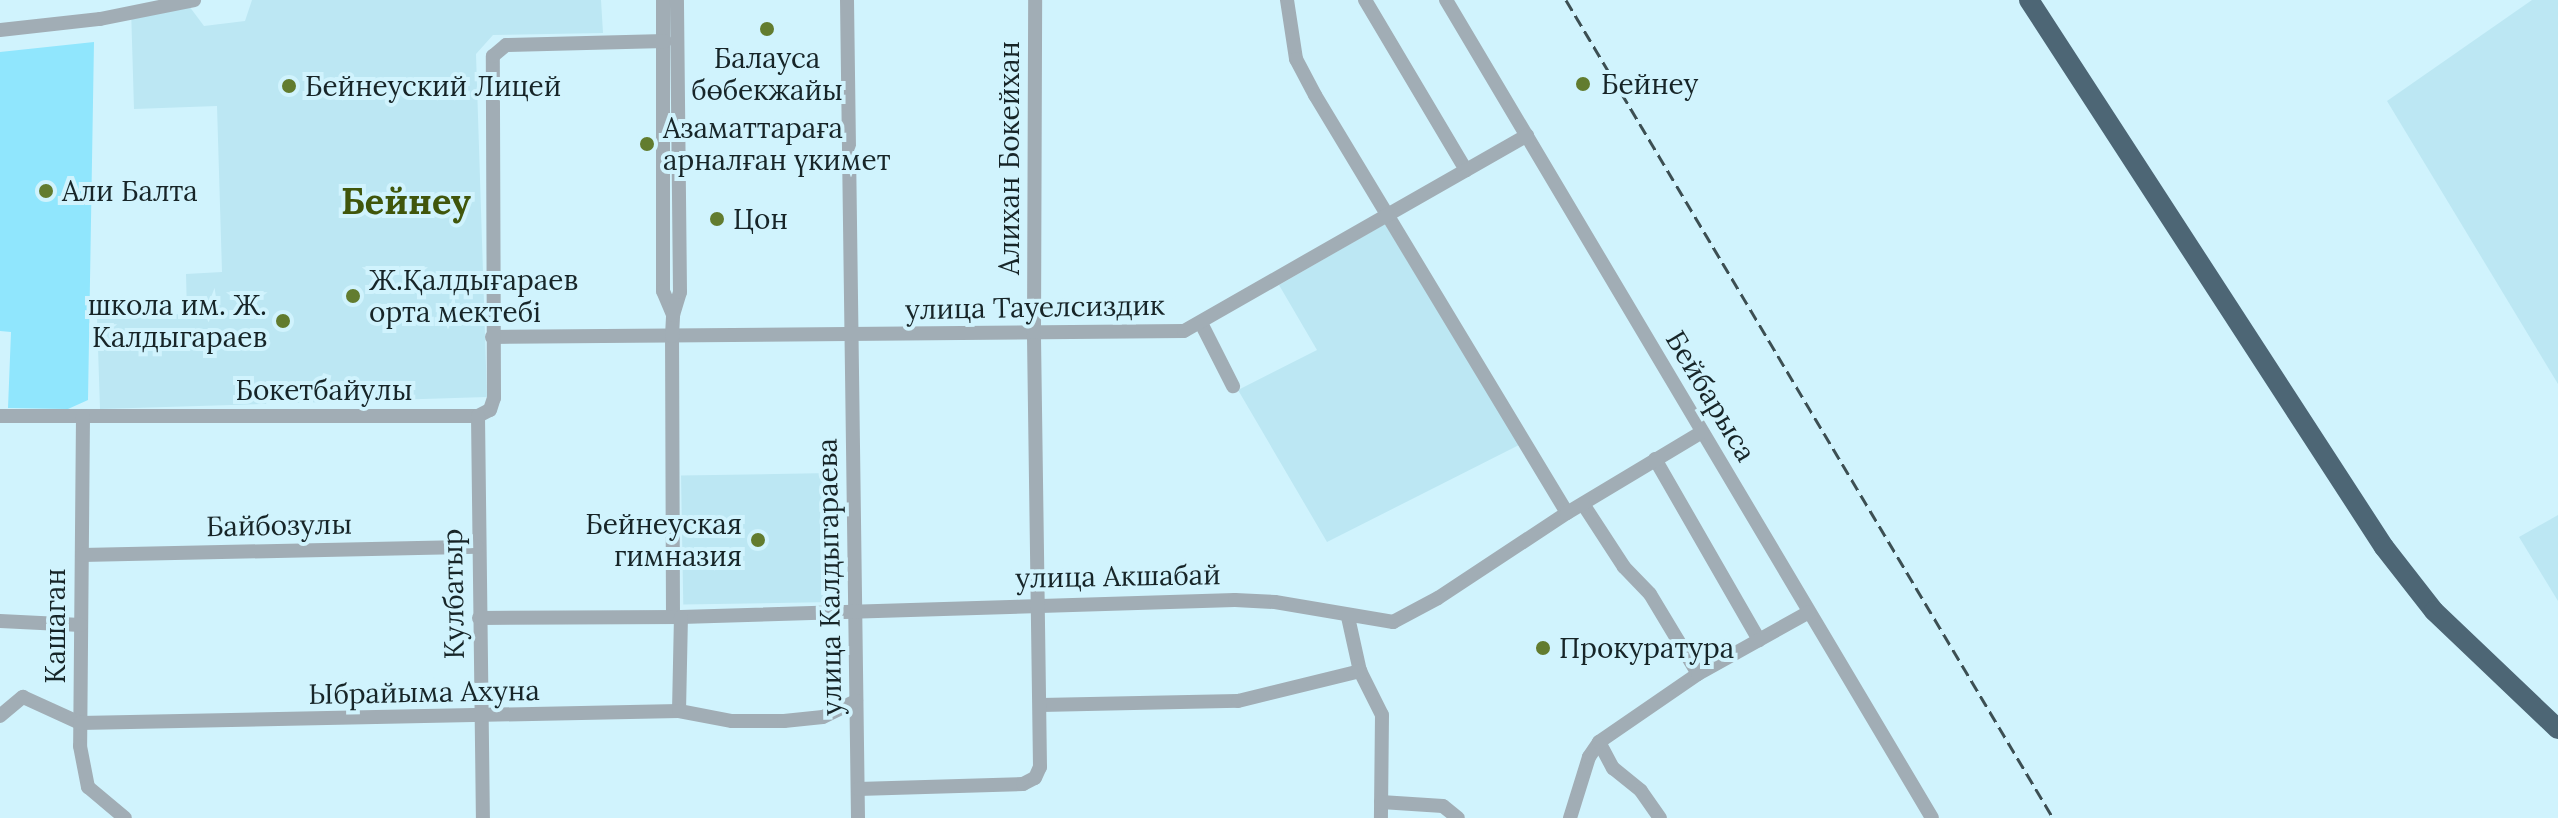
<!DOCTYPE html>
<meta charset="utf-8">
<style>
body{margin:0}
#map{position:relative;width:2558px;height:818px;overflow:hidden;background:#d0f3fd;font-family:Lora,serif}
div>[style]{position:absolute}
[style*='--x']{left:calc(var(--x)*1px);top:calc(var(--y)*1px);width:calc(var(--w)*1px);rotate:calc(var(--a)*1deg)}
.built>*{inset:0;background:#bce7f3;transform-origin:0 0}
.green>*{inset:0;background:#90e6fd}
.minor>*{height:14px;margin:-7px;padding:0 7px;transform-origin:7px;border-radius:7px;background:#a1adb5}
.highway>*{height:20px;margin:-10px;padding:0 10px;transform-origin:10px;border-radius:10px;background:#4d6675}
.rail>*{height:3px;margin-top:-1.5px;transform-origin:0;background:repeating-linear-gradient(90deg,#3c4f53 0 12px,transparent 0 18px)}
.dots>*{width:22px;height:22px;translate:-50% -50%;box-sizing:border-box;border:4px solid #d0f3fd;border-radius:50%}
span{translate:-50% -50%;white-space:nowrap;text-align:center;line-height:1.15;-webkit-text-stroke:8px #d0f3fd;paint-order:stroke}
.poi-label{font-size:28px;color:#172528}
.left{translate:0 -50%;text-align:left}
.right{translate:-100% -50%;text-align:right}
.street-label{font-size:28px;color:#172528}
.district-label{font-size:36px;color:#40560b;font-weight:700}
</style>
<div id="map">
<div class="built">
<div style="clip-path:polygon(252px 0,601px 0,603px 33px,493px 35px,476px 54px,487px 397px,100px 409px,97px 317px,187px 314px,186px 274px,222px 272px,217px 106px,134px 109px,131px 8px,189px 6px,204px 26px,245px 21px)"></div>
<div style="clip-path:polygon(2532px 0,2558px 0,2558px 384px,2387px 101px)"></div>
<div style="clip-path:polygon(1385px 224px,1519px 445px,1327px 542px,1238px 390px,1317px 350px,1279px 285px)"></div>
<div style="left:831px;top:473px;width:129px;height:150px;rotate:89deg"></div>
<div style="clip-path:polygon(2558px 515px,2558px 601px,2519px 537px)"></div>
</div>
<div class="green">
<div style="clip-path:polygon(94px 42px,88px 400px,68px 409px,8px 408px,11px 332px,0 331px,0 52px)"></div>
</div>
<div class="minor">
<div style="--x:663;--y:0;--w:291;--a:90"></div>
<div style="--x:663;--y:291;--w:26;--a:67"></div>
<div style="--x:847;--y:0;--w:818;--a:89.23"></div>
<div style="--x:1287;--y:0;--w:60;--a:81.3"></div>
<div style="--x:1296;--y:59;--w:41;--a:62.2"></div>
<div style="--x:1315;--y:95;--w:488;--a:58.9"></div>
<div style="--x:1365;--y:0;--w:198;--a:59.3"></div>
<div style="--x:1446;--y:0;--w:951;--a:59.28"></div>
<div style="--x:0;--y:30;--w:101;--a:-6.3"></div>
<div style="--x:100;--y:19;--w:96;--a:-11.4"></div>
<div style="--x:1201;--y:323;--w:71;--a:63.1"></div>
<div style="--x:492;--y:337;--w:692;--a:-0.5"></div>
<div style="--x:1184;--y:331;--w:395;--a:-29.7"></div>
<div style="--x:0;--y:416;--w:478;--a:0"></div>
<div style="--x:478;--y:416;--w:13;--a:-27"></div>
<div style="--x:490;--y:410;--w:13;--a:-72"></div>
<div style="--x:494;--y:398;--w:342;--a:-90.2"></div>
<div style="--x:493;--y:56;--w:17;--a:-40"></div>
<div style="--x:506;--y:45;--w:159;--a:-1.4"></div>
<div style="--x:83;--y:416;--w:330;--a:90.5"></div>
<div style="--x:80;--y:746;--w:42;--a:79"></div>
<div style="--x:88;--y:787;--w:48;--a:40"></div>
<div style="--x:478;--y:416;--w:402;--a:89.3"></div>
<div style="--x:1655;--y:459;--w:209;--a:60.1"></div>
<div style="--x:1583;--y:504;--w:75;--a:56.9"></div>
<div style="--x:1624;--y:567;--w:37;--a:46"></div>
<div style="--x:1650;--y:594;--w:93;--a:59"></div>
<div style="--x:82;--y:555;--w:395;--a:-1.2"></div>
<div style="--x:673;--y:617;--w:281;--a:-90.2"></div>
<div style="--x:672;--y:336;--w:21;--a:-87"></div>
<div style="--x:673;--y:315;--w:24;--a:-73"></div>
<div style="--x:680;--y:292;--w:292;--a:-90.6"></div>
<div style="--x:1348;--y:617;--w:55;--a:77.5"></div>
<div style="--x:1360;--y:671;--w:49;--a:63.4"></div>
<div style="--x:1382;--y:715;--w:103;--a:90.6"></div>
<div style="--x:479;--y:618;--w:202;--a:-0.3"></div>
<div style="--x:681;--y:617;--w:554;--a:-1.76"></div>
<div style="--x:1235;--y:600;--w:40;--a:2.9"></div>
<div style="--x:1275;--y:602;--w:120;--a:9.6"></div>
<div style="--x:1393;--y:622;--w:51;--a:-28.1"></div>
<div style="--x:1438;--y:598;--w:154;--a:-33.4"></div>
<div style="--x:1567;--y:513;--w:157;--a:-31"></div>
<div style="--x:0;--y:621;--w:81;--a:2.8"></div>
<div style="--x:1041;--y:705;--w:197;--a:-1.2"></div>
<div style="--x:1238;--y:701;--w:126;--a:-13.8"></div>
<div style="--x:679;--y:711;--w:94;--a:-88.8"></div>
<div style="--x:0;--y:716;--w:30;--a:-40"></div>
<div style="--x:23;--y:697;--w:63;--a:24.5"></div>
<div style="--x:80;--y:723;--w:599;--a:-1.15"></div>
<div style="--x:679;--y:711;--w:54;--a:10.7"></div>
<div style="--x:732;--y:721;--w:52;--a:0"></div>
<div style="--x:784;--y:721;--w:39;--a:-6"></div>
<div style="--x:823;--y:717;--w:37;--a:-26"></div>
<div style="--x:1599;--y:742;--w:30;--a:62"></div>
<div style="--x:1613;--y:768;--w:36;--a:39"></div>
<div style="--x:1641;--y:791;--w:33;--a:55"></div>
<div style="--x:858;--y:789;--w:165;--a:-1.7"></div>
<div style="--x:1023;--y:784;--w:13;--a:-27"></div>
<div style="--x:1035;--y:778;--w:12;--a:-66"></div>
<div style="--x:1040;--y:767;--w:435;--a:-90.8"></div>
<div style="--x:1034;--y:332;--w:332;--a:-89.8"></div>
<div style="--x:1381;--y:802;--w:62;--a:3.7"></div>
<div style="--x:1443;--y:806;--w:19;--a:39"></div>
<div style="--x:1570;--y:818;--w:64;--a:-72.7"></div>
<div style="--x:1589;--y:757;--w:18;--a:-56"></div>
<div style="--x:1599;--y:742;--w:120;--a:-34.5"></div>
<div style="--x:1698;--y:674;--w:127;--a:-29.2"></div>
</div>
<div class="highway">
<div style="--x:2029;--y:0;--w:652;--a:57.02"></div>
<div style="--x:2384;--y:547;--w:81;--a:52"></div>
<div style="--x:2434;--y:611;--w:171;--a:43.6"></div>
</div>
<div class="rail">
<div style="--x:1566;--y:0;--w:952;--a:59.23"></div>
</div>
<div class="dots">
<div style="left:767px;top:29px;background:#627c2f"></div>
<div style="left:1583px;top:84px;background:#627c2f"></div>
<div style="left:289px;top:86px;background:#627c2f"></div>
<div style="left:647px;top:144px;background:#627c2f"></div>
<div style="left:46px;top:191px;background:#627c2f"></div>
<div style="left:717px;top:219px;background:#627c2f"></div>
<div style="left:353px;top:296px;background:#627c2f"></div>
<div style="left:283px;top:321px;background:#627c2f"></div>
<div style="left:758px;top:540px;background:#627c2f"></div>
<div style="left:1543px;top:648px;background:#627c2f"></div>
</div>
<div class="poi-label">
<span style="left:767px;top:74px">Балауса<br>бөбекжайы</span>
<span class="left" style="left:1601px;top:84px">Бейнеу</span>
<span class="left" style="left:305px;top:86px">Бейнеуский Лицей</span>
<span class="left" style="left:663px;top:144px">Азаматтараға<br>арналған үкимет</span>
<span class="left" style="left:62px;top:191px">Али Балта</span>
<span class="left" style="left:733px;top:219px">Цон</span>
<span class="left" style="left:369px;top:296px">Ж.Қалдығараев<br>орта мектебі</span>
<span class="right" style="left:267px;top:321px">школа им. Ж.<br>Калдыгараев</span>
<span class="right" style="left:742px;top:540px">Бейнеуская<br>гимназия</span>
<span class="left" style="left:1559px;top:648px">Прокуратура</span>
</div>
<div class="street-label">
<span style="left:1009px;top:158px;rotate:-90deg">Алихан Бокейхан</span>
<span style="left:1035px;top:307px;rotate:-1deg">улица Тауелсиздик</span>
<span style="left:324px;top:390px">Бокетбайулы</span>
<span style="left:1711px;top:396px;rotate:59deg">Бейбарыса</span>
<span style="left:279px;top:525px;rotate:-1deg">Байбозулы</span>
<span style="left:1118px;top:576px;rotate:-1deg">улица Акшабай</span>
<span style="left:829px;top:577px;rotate:-91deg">улица Калдыгараева</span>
<span style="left:453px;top:594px;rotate:-91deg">Кулбатыр</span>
<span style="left:55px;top:626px;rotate:-90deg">Кашаган</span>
<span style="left:424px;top:692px;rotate:-1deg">Ыбрайыма Ахуна</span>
</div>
<div class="district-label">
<span style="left:406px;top:202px">Бейнеу</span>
</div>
</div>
